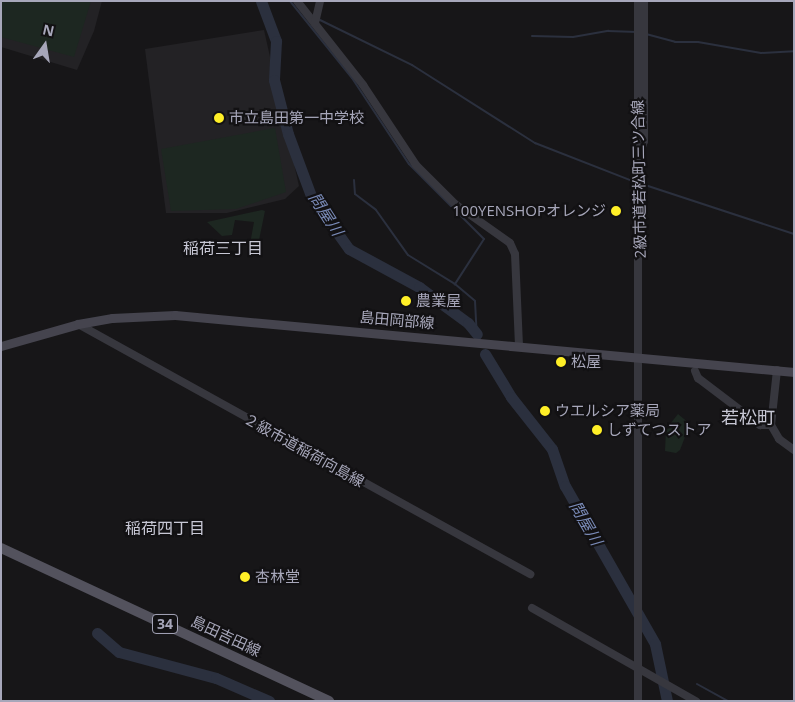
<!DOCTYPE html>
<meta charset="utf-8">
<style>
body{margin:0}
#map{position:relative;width:795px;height:702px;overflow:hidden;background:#171618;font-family:"Open Sans","Noto Sans JP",sans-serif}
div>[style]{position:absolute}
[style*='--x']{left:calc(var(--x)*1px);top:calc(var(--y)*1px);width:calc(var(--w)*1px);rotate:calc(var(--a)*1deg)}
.built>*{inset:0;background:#232225}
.green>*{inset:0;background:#1d2721}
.stream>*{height:2px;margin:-1px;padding:0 1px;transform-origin:1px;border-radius:1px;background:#2b303e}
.river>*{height:11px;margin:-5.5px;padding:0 5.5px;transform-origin:5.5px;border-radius:5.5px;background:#2b303e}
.tertiary>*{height:8px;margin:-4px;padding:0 4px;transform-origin:4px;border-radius:4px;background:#37373e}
.secondary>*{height:9px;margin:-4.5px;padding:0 4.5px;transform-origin:4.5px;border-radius:4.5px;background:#45444e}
.primary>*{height:10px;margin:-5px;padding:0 5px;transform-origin:5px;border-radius:5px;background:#53525d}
.dots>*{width:14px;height:14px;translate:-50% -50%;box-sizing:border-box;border:2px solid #121113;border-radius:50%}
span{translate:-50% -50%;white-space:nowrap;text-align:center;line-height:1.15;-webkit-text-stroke:4.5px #121113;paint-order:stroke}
.shield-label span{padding:1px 4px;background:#121113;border:1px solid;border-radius:4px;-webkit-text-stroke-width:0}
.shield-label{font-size:14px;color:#a7a7ba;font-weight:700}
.poi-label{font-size:15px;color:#a7a7ba}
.left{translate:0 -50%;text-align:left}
.right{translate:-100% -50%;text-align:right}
.street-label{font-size:15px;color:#a7a7ba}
.water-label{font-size:16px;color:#7a8bb8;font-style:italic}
.neighbourhood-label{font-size:16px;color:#c8c8d5}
.quarter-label{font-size:18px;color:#c8c8d5}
.frame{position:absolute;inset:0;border:2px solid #a7a7ba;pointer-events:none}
.north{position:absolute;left:20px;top:20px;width:50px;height:50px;-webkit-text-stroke:4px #121113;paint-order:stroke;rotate:13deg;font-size:14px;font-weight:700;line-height:20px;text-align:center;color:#a7a7ba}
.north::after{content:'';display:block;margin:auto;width:18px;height:22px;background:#a7a7ba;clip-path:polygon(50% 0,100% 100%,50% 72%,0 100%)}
</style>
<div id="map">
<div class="built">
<div style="clip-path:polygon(1px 1px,102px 1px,94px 31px,77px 70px,1px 47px)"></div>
<div style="clip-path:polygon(264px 30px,299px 186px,285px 199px,227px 213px,166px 213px,145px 49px)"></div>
</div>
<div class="green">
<div style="clip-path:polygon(1px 1px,91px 1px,74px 57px,1px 37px)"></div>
<div style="clip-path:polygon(275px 128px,286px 192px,236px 209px,171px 211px,161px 149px)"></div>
<div style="clip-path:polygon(262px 210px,265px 211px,258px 245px,250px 244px,254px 222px,235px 220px,232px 235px,222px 236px,207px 222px)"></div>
<div style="clip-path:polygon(678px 414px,690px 424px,680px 450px,676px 453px,665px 451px,666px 429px)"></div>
</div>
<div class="stream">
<div style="--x:290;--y:1;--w:99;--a:51.2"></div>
<div style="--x:352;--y:78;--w:103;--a:56.5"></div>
<div style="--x:409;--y:164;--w:106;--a:45"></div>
<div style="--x:484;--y:239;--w:54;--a:122.8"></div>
<div style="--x:455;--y:284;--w:26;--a:40"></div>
<div style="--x:475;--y:301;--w:33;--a:87"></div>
<div style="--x:318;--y:19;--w:105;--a:26.1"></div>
<div style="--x:412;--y:65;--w:146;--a:32.4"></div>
<div style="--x:535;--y:143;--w:107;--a:21.3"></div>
<div style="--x:646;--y:34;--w:30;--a:15"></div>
<div style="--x:675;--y:42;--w:23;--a:0"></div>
<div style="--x:698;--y:42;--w:64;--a:9.9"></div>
<div style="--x:761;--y:53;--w:33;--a:-3"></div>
<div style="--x:532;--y:36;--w:41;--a:1.4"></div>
<div style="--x:573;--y:37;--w:36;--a:-10"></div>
<div style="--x:608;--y:31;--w:29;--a:2"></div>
<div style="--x:354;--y:180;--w:14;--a:86"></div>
<div style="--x:355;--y:194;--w:26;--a:37"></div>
<div style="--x:376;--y:210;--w:55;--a:54.6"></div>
<div style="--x:408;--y:255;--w:55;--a:31.7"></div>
<div style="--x:642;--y:184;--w:160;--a:18.2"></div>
<div style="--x:697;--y:684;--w:35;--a:29"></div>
</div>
<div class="river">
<div style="--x:261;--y:1;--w:43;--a:69.4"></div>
<div style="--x:276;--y:41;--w:39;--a:93"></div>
<div style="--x:274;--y:80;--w:56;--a:75.5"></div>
<div style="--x:288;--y:134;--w:66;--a:69.6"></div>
<div style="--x:311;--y:196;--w:65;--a:54.4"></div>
<div style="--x:349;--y:249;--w:80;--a:28.5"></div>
<div style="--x:419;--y:287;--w:61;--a:36.3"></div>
<div style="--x:468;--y:323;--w:14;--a:51"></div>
<div style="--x:485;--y:354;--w:50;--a:58.8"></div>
<div style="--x:511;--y:397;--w:66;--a:51.7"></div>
<div style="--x:552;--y:449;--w:39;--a:71"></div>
<div style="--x:565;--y:486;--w:182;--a:60.3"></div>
<div style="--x:655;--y:644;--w:58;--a:78.1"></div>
<div style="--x:97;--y:633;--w:29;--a:41"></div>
<div style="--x:119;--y:652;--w:100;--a:15"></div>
<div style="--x:216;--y:678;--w:58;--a:23.5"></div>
</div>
<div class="tertiary">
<div style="--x:297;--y:1;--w:107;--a:51.8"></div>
<div style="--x:363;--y:85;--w:96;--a:56.5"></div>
<div style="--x:416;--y:165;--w:55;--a:45"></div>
<div style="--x:455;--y:204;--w:67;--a:35.3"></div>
<div style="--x:510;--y:243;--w:12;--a:66"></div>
<div style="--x:515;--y:254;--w:91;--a:87.5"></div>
<div style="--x:315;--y:23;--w:23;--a:-77"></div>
<div style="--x:641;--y:150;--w:9;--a:-72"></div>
<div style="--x:644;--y:141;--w:140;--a:-90"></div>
<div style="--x:78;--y:324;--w:517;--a:28.95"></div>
<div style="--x:777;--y:370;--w:55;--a:96.2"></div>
<div style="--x:771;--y:425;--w:16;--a:60"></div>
<div style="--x:779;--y:439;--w:19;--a:36"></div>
<div style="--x:695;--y:371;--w:8;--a:67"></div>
<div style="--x:698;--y:378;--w:78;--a:37.2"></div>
<div style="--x:760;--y:425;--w:11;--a:0"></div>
<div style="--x:532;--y:608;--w:189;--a:29.6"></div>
<div style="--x:638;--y:701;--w:700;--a:-90"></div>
</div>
<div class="secondary">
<div style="--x:1;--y:346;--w:80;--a:-15.9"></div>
<div style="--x:78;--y:324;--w:35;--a:-10"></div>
<div style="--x:112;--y:318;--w:63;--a:-2.7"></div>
<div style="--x:175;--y:315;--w:622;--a:5.26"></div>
</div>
<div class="primary">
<div style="--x:1;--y:548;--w:362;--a:25"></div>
</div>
<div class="dots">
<div style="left:219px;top:118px;background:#ffef27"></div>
<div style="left:616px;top:211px;background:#ffef27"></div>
<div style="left:406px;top:301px;background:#ffef27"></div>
<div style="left:561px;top:362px;background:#ffef27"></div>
<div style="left:545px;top:411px;background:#ffef27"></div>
<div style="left:597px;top:430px;background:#ffef27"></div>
<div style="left:245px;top:577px;background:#ffef27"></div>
</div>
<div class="shield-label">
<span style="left:165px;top:624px">34</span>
</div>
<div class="poi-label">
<span class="left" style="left:229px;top:118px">市立島田第一中学校</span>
<span class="right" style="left:606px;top:211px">100YENSHOPオレンジ</span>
<span class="left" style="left:416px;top:301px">農業屋</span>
<span class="left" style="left:571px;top:362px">松屋</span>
<span class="left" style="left:555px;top:411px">ウエルシア薬局</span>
<span class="left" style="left:607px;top:430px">しずてつストア</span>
<span class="left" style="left:255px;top:577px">杏林堂</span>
</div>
<div class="street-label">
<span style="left:639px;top:179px;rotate:-91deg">2級市道若松町三ツ合線</span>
<span style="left:397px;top:320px;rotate:5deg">島田岡部線</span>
<span style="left:304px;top:450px;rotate:29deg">２級市道稲荷向島線</span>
<span style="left:226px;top:636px;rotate:25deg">島田吉田線</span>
</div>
<div class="water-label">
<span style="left:326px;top:214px;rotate:57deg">問屋川</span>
<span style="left:586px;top:523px;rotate:60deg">問屋川</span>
</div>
<div class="neighbourhood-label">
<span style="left:223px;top:248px">稲荷三丁目</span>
<span style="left:165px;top:528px">稲荷四丁目</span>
</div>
<div class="quarter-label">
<span style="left:748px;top:417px">若松町</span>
</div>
<div class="frame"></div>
<div class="north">N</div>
</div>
